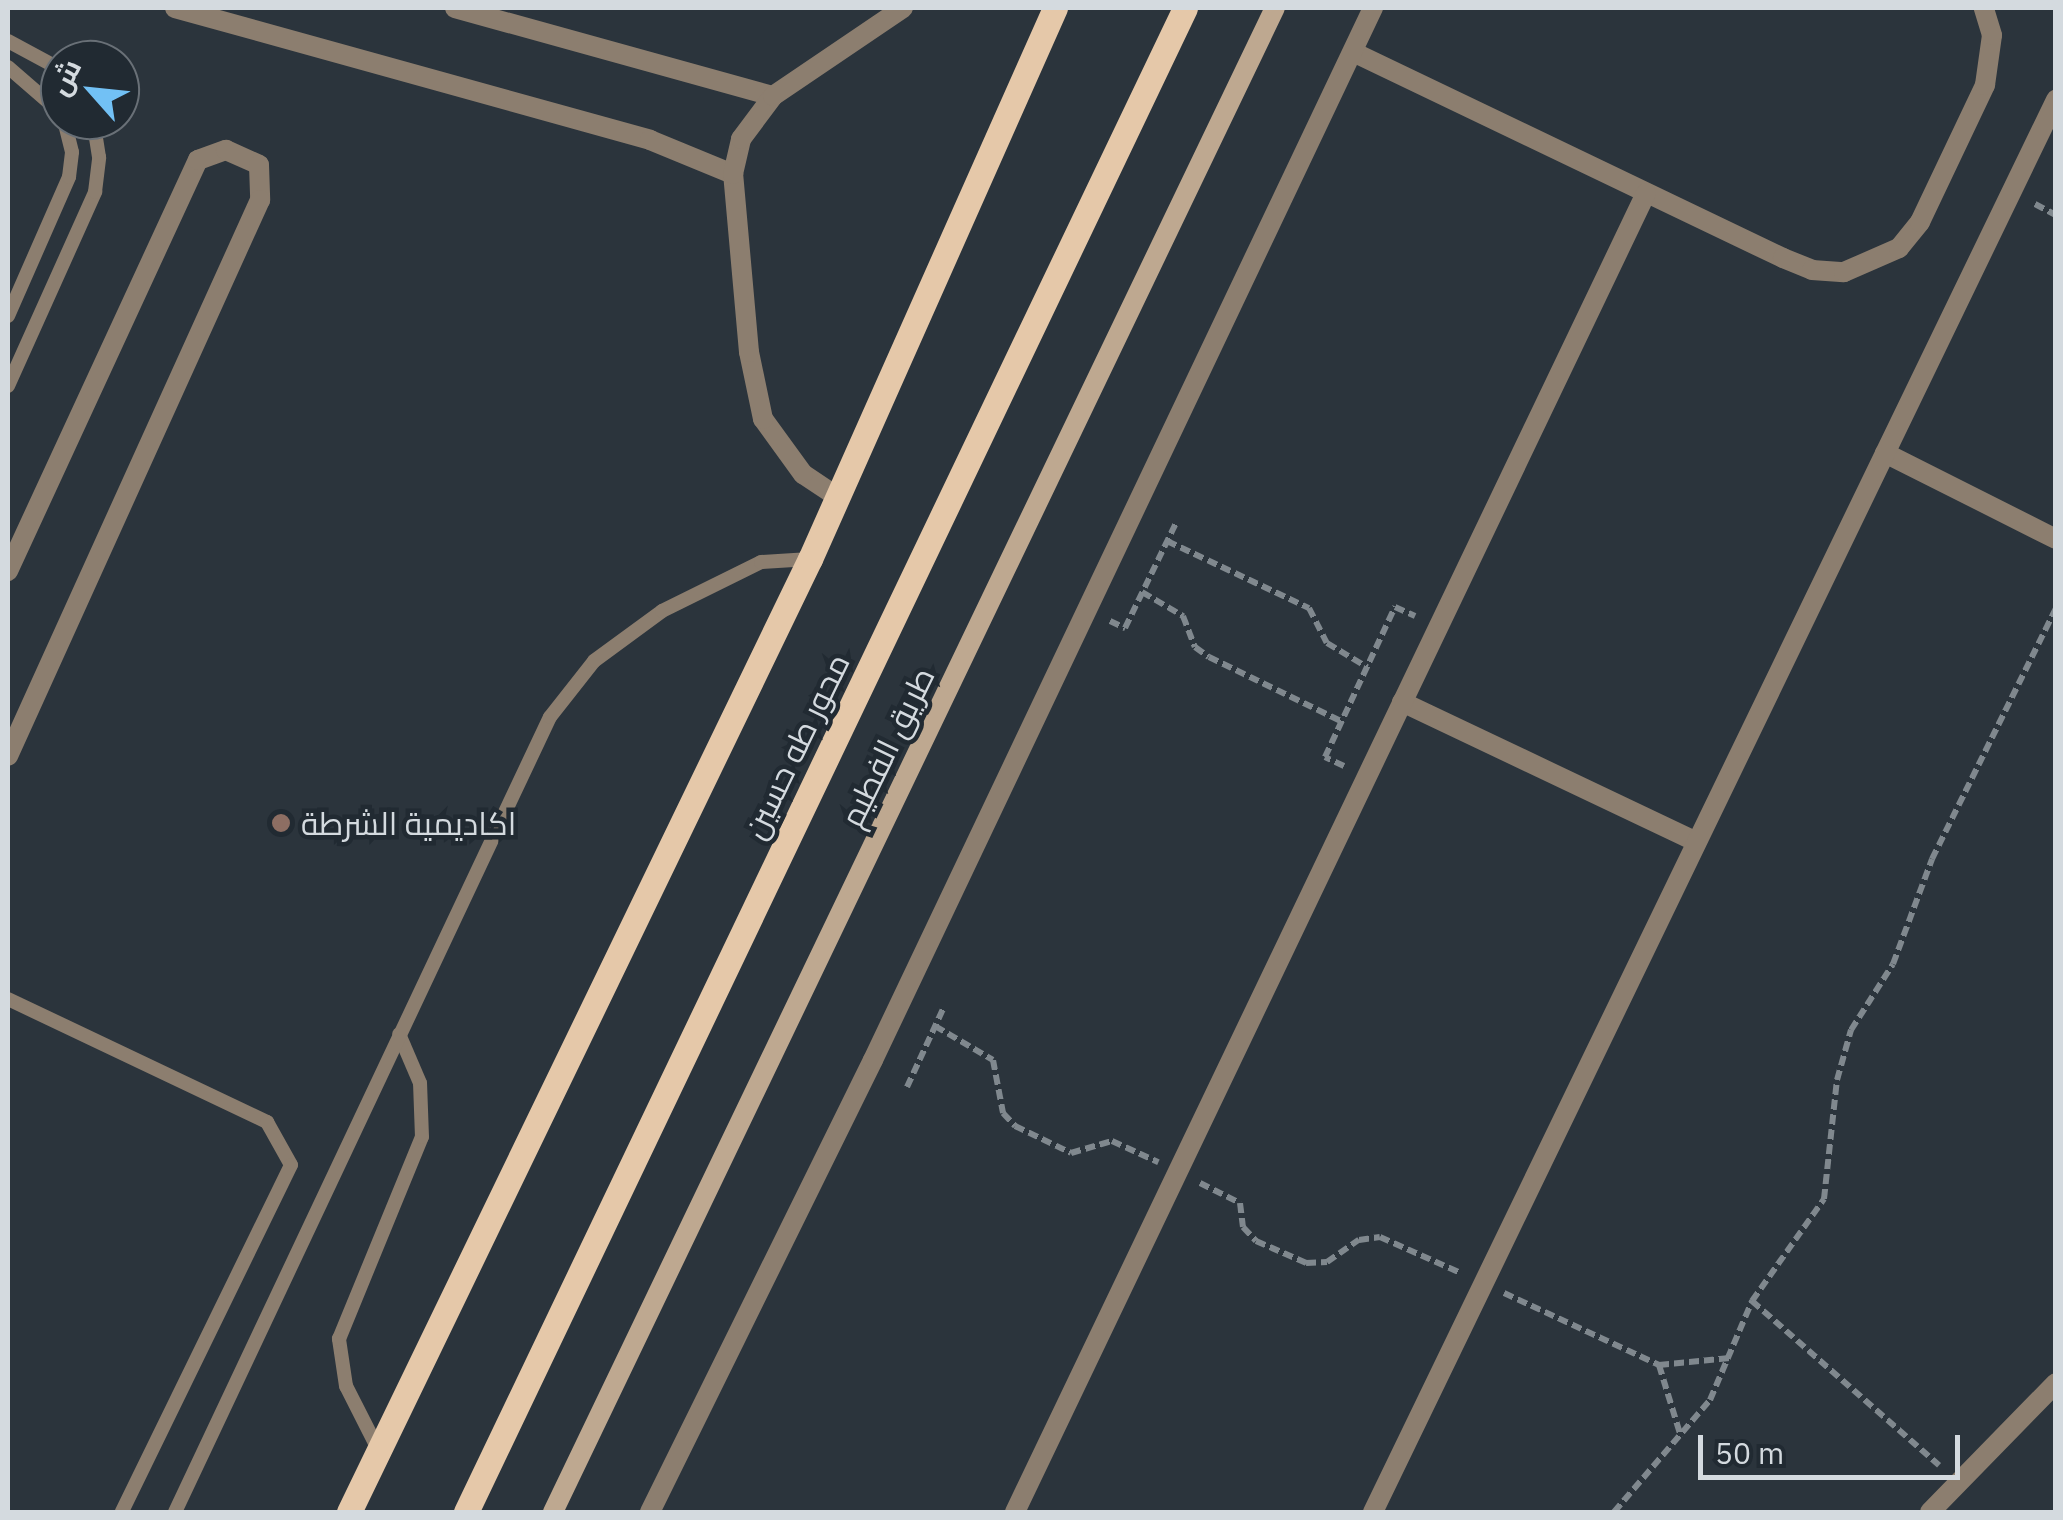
<!DOCTYPE html>
<meta charset="utf-8">
<style>
body{margin:0}
#map{position:relative;width:2063px;height:1520px;overflow:hidden;background:#2b343c;font-family:"IBM Plex Sans",Cairo,sans-serif}
div>[style]{position:absolute}
[style*='--x']{left:calc(var(--x)*1px);top:calc(var(--y)*1px);width:calc(var(--w)*1px);rotate:calc(var(--a)*1deg)}
.path>*{height:6px;margin-top:-3px;transform-origin:0;background:repeating-linear-gradient(90deg,#80888e 0 10px,transparent 0 15px)}
.lane>*{height:14px;margin:-7px;padding:0 7px;transform-origin:7px;border-radius:7px;background:#8c7e6f}
.street>*{height:20px;margin:-10px;padding:0 10px;transform-origin:10px;border-radius:10px;background:#8c7e6f}
.secondary>*{height:20px;margin:-10px;padding:0 10px;transform-origin:10px;border-radius:10px;background:#bea890}
.primary>*{height:25px;margin:-12.5px;padding:0 12.5px;transform-origin:12.5px;border-radius:12.5px;background:#e5c8a9}
.dots>*{width:28px;height:28px;translate:-50% -50%;box-sizing:border-box;border:5px solid #212a32;border-radius:50%}
span{translate:-50% -50%;white-space:nowrap;text-align:center;line-height:1.15;-webkit-text-stroke:9px #212a32;paint-order:stroke}
.street-label{font-size:32px;color:#d4dadf}
.poi-label{font-size:32px;color:#d4dadf}
.left{translate:0 -50%;text-align:left}
.frame{position:absolute;inset:0;border:10px solid #d4dadf;pointer-events:none}
.north{position:absolute;left:40px;top:40px;width:100px;height:100px;box-sizing:border-box;background:#212a32;border:2px solid #697077;border-radius:50%;rotate:297deg;font-size:28px;font-weight:700;line-height:40px;text-align:center;color:#d4dadf}
.north::after{content:'';display:block;margin:auto;width:35px;height:45px;background:#72c1f5;clip-path:polygon(50% 0,100% 100%,50% 72%,0 100%)}
.scale{position:absolute;left:1698px;top:1435px;width:262px;height:45px;box-sizing:border-box;border:5px solid #d4dadf;border-top:0;padding-left:12px;font-size:30px;line-height:35px;white-space:nowrap;color:#d4dadf;-webkit-text-stroke:8px #212a32;paint-order:stroke}
</style>
<div id="map">
<div class="path">
<div style="--x:2035;--y:204;--w:24;--a:28"></div>
<div style="--x:1167;--y:541;--w:157;--a:25.3"></div>
<div style="--x:1309;--y:608;--w:39;--a:63"></div>
<div style="--x:1327;--y:643;--w:47;--a:31"></div>
<div style="--x:1142;--y:592;--w:48;--a:30.3"></div>
<div style="--x:1183;--y:616;--w:33;--a:69"></div>
<div style="--x:1195;--y:647;--w:17;--a:36"></div>
<div style="--x:1209;--y:657;--w:147;--a:25.9"></div>
<div style="--x:1110;--y:621;--w:17;--a:25"></div>
<div style="--x:1125;--y:628;--w:117;--a:-64.1"></div>
<div style="--x:1344;--y:766;--w:21;--a:-155"></div>
<div style="--x:1325;--y:757;--w:166;--a:-65"></div>
<div style="--x:1395;--y:607;--w:22;--a:24"></div>
<div style="--x:935;--y:1026;--w:67;--a:30.4"></div>
<div style="--x:993;--y:1060;--w:54;--a:79.3"></div>
<div style="--x:1003;--y:1113;--w:18;--a:47"></div>
<div style="--x:1015;--y:1126;--w:62;--a:25.7"></div>
<div style="--x:1071;--y:1153;--w:43;--a:-16.3"></div>
<div style="--x:1112;--y:1141;--w:51;--a:24.5"></div>
<div style="--x:907;--y:1087;--w:88;--a:-65.2"></div>
<div style="--x:1200;--y:1183;--w:45;--a:26.6"></div>
<div style="--x:1240;--y:1203;--w:24;--a:83"></div>
<div style="--x:1243;--y:1227;--w:19;--a:47"></div>
<div style="--x:1256;--y:1241;--w:55;--a:23.7"></div>
<div style="--x:1306;--y:1263;--w:21;--a:-3"></div>
<div style="--x:1327;--y:1262;--w:39;--a:-35"></div>
<div style="--x:1359;--y:1240;--w:21;--a:-8"></div>
<div style="--x:1380;--y:1237;--w:89;--a:24"></div>
<div style="--x:1504;--y:1293;--w:171;--a:24.9"></div>
<div style="--x:1659;--y:1365;--w:71;--a:-5.6"></div>
<div style="--x:1752;--y:1301;--w:249;--a:41.3"></div>
<div style="--x:1659;--y:1365;--w:75;--a:73"></div>
<div style="--x:1614;--y:1512;--w:148;--a:-49.4"></div>
<div style="--x:1710;--y:1400;--w:108;--a:-67"></div>
<div style="--x:1752;--y:1301;--w:125;--a:-54.8"></div>
<div style="--x:1824;--y:1199;--w:120;--a:-83.8"></div>
<div style="--x:1837;--y:1080;--w:52;--a:-74.4"></div>
<div style="--x:1851;--y:1030;--w:78;--a:-57.5"></div>
<div style="--x:1893;--y:964;--w:112;--a:-69.6"></div>
<div style="--x:1932;--y:859;--w:280;--a:-63.7"></div>
</div>
<div class="lane">
<div style="--x:8;--y:41;--w:59;--a:28.3"></div>
<div style="--x:8;--y:67;--w:69;--a:40.9"></div>
<div style="--x:8;--y:316;--w:152;--a:-66.3"></div>
<div style="--x:69;--y:177;--w:25;--a:-83"></div>
<div style="--x:72;--y:152;--w:33;--a:-104"></div>
<div style="--x:8;--y:386;--w:213;--a:-65.8"></div>
<div style="--x:95;--y:192;--w:35;--a:-83"></div>
<div style="--x:99;--y:157;--w:37;--a:-99"></div>
<div style="--x:8;--y:999;--w:287;--a:25.4"></div>
<div style="--x:267;--y:1122;--w:49;--a:60.8"></div>
<div style="--x:291;--y:1165;--w:386;--a:116"></div>
<div style="--x:379;--y:1451;--w:73;--a:-116.9"></div>
<div style="--x:346;--y:1386;--w:48;--a:-98.5"></div>
<div style="--x:339;--y:1339;--w:218;--a:-67.7"></div>
<div style="--x:422;--y:1137;--w:54;--a:-92.1"></div>
<div style="--x:420;--y:1083;--w:53;--a:-113.2"></div>
<div style="--x:175;--y:1512;--w:879;--a:-64.75"></div>
<div style="--x:550;--y:717;--w:71;--a:-51.8"></div>
<div style="--x:594;--y:661;--w:84;--a:-36.3"></div>
<div style="--x:662;--y:611;--w:110;--a:-26.3"></div>
<div style="--x:761;--y:562;--w:49;--a:-3.5"></div>
</div>
<div class="street">
<div style="--x:175;--y:8;--w:493;--a:15.5"></div>
<div style="--x:650;--y:140;--w:90;--a:22.3"></div>
<div style="--x:455;--y:8;--w:330;--a:15.5"></div>
<div style="--x:1353;--y:52;--w:477;--a:25.6"></div>
<div style="--x:1783;--y:258;--w:31;--a:22"></div>
<div style="--x:1812;--y:270;--w:32;--a:4"></div>
<div style="--x:1844;--y:272;--w:60;--a:-23.6"></div>
<div style="--x:1899;--y:248;--w:33;--a:-51"></div>
<div style="--x:1920;--y:222;--w:152;--a:-64.6"></div>
<div style="--x:1985;--y:85;--w:50;--a:-82"></div>
<div style="--x:1992;--y:35;--w:28;--a:-107"></div>
<div style="--x:1885;--y:453;--w:191;--a:26.7"></div>
<div style="--x:839;--y:498;--w:43;--a:-146.3"></div>
<div style="--x:803;--y:474;--w:68;--a:-126"></div>
<div style="--x:763;--y:419;--w:68;--a:-101.8"></div>
<div style="--x:749;--y:352;--w:179;--a:-95.1"></div>
<div style="--x:733;--y:174;--w:36;--a:-77"></div>
<div style="--x:741;--y:139;--w:54;--a:-53.3"></div>
<div style="--x:773;--y:96;--w:157;--a:-34.1"></div>
<div style="--x:8;--y:571;--w:453;--a:-65.2"></div>
<div style="--x:198;--y:160;--w:30;--a:-20"></div>
<div style="--x:226;--y:150;--w:36;--a:24"></div>
<div style="--x:259;--y:165;--w:35;--a:88"></div>
<div style="--x:260;--y:200;--w:610;--a:114.38"></div>
<div style="--x:1402;--y:702;--w:324;--a:25.4"></div>
<div style="--x:650;--y:1512;--w:504;--a:-63.74"></div>
<div style="--x:873;--y:1060;--w:1165;--a:-64.58"></div>
<div style="--x:1015;--y:1512;--w:1462;--a:-64.43"></div>
<div style="--x:1373;--y:1512;--w:1569;--a:-64.19"></div>
<div style="--x:1930;--y:1512;--w:180;--a:-45.7"></div>
</div>
<div class="secondary">
<div style="--x:553;--y:1512;--w:1668;--a:-64.36"></div>
</div>
<div class="primary">
<div style="--x:349;--y:1512;--w:1059;--a:-64.19"></div>
<div style="--x:810;--y:559;--w:603;--a:-66.03"></div>
<div style="--x:466;--y:1512;--w:1667;--a:-64.45"></div>
</div>
<div class="dots">
<div style="left:281px;top:823px;background:#8d6e63"></div>
</div>
<div class="street-label">
<span style="left:796px;top:746px;rotate:-64deg">محور طه حسين</span>
<span style="left:887px;top:747px;rotate:-64deg">طريق الفطيم</span>
</div>
<div class="poi-label">
<span class="left" style="left:301px;top:823px">اكاديمية الشرطة</span>
</div>
<div class="frame"></div>
<div class="north">ش</div>
<div class="scale">50 m</div>
</div>
